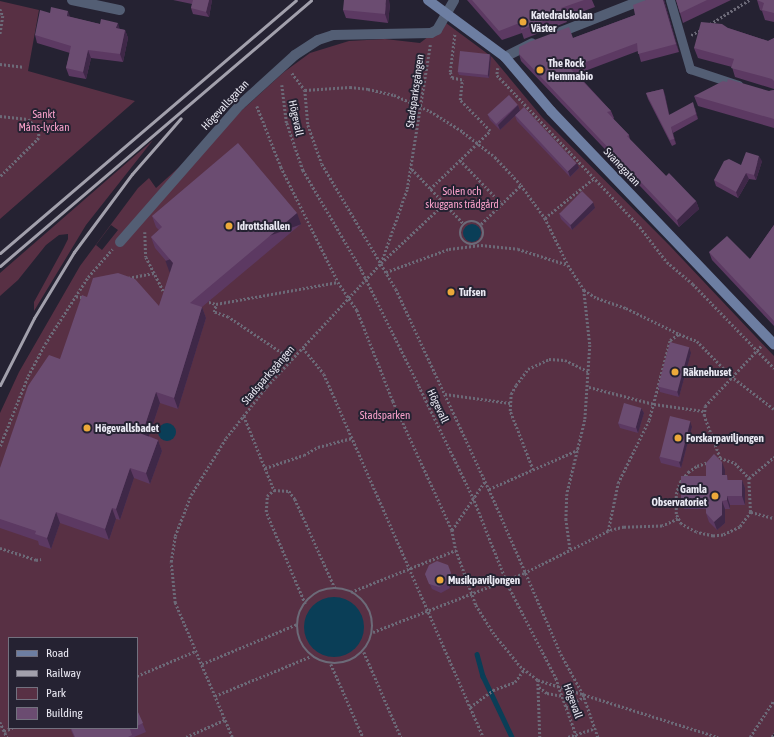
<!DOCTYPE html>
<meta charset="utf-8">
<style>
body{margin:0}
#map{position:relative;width:774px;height:737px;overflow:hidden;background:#252232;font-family:"Asap Condensed",sans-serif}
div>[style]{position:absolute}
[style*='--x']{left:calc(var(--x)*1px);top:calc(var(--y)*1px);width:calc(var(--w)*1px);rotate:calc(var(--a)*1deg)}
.green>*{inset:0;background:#583044}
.water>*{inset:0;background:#0a3e57}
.round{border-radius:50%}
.stream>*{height:4.5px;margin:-2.25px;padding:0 2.25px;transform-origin:2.25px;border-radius:2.25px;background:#0a3e57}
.path>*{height:2.5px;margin-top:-1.25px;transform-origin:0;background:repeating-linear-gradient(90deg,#6c6a78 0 2px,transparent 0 4px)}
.path>.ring{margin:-1.25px;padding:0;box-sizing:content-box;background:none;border:2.5px solid #6c6a78;border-radius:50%}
.lane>*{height:9px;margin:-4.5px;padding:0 4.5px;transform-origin:4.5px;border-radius:4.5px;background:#535e74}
.street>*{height:10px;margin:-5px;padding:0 5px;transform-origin:5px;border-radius:5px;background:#535e74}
.secondary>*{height:10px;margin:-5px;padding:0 5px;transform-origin:5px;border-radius:5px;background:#6d7ea2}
.rail>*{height:3px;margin:-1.5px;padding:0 1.5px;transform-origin:1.5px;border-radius:1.5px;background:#a2a0ac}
.path-bridge>*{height:2.5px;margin-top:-1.25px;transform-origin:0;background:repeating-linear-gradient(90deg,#6c6a78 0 2px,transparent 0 4px)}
.wall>*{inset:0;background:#5c3962}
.shaded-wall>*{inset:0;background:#3f2848;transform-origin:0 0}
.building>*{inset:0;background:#6b4c71;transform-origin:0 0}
.dots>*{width:11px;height:11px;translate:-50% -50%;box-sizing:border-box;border:2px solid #252232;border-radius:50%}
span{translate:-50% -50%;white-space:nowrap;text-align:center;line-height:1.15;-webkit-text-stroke:4px #252232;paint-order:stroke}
.poi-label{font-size:11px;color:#e9e8f2;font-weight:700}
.left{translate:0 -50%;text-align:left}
.right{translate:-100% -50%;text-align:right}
.street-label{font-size:11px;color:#e9e8f2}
.park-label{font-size:11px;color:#f8a0ca}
.legend{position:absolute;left:8px;top:637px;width:130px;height:92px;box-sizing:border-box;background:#252232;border:1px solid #73717f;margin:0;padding:5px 7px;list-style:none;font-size:12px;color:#e9e8f2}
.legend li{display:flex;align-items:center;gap:8px;height:20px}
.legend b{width:20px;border:1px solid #73717f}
</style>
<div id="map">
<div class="green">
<div style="clip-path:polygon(0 1px,39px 10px,28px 71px,135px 101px,0 219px)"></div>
<div style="clip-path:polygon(evenodd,446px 23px,492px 57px,542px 117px,670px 246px,774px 356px,774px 733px,772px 737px,0 737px,0 413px,19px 372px,80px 266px,138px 188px,149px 178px,156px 188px,284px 72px,310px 53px,349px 41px,385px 39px,420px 43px,446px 23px,111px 225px,118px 230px,102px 250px,96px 245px,111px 225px,446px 23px,9px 638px,137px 638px,137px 728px,9px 728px,9px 638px)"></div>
<div style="clip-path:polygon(153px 140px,86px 225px,34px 311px,34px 302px,63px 249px,68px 239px,68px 234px,59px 235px,46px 245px,18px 280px,0 296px,0 273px)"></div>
</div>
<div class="water">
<div class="round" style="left:463px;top:224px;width:18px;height:18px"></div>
<div class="round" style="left:158px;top:423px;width:18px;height:18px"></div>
<div class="round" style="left:304px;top:597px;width:60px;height:60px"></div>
</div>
<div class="stream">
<div style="--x:477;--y:654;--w:23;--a:75"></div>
<div style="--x:483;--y:676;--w:68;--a:64.6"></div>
</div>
<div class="path">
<div style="--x:0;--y:9;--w:8;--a:67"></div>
<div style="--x:3;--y:16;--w:19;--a:99"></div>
<div style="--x:710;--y:24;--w:46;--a:-31.6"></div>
<div style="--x:691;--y:35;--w:11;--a:-27"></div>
<div style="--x:0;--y:64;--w:23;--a:7"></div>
<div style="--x:498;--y:68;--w:7;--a:98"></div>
<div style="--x:497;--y:75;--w:209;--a:46.7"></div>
<div style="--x:640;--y:227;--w:44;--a:52.4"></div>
<div style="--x:667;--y:262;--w:34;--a:40"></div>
<div style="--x:693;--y:284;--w:117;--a:46"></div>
<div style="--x:292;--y:73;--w:21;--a:53"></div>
<div style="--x:305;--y:90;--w:35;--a:85"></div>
<div style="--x:308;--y:125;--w:41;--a:70.3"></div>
<div style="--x:322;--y:164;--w:145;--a:59.4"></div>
<div style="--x:396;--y:289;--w:221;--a:65.1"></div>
<div style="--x:489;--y:489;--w:180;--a:66.4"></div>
<div style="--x:561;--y:654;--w:46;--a:61.2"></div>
<div style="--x:583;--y:694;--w:46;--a:70.8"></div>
<div style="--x:282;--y:85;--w:38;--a:83"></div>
<div style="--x:287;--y:123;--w:50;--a:71.2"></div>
<div style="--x:303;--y:170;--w:115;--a:59.6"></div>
<div style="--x:361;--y:269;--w:131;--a:63.6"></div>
<div style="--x:419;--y:386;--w:123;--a:64.1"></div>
<div style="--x:473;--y:497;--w:95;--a:68.3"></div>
<div style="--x:508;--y:585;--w:105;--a:62.7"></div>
<div style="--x:305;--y:90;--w:45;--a:-3.8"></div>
<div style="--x:350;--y:87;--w:18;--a:6"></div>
<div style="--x:368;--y:89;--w:27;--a:13"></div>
<div style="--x:394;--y:95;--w:39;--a:24"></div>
<div style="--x:430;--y:111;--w:39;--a:32"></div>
<div style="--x:463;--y:132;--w:41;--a:38"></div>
<div style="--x:495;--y:157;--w:38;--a:47"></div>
<div style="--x:521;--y:185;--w:41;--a:54"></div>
<div style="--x:545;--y:218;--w:52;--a:63.9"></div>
<div style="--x:568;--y:265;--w:30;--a:57"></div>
<div style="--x:584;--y:290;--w:55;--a:83.8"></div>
<div style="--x:590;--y:345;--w:75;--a:93.8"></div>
<div style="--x:585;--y:420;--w:76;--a:103.7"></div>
<div style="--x:567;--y:494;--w:25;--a:92"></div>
<div style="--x:566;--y:519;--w:30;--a:82"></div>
<div style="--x:257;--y:106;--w:66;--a:68.5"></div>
<div style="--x:281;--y:167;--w:128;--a:63.6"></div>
<div style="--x:338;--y:282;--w:34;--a:56"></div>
<div style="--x:357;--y:310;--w:98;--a:68.4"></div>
<div style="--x:393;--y:401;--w:142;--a:65.4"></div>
<div style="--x:452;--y:530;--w:20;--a:79"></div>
<div style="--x:456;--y:550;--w:59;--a:70"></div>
<div style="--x:476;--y:605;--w:36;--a:58"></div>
<div style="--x:495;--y:635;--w:40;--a:51"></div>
<div style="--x:520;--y:666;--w:23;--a:38"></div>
<div style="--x:538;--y:680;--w:189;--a:17.6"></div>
<div style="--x:0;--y:116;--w:28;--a:6"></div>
<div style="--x:28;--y:119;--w:16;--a:45"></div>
<div style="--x:39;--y:130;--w:8;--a:90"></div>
<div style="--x:39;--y:138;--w:55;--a:135"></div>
<div style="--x:460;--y:160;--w:61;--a:46.3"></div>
<div style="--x:412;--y:169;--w:76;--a:46.6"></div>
<div style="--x:430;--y:189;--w:83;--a:-44"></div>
<div style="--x:490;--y:131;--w:43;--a:-134.1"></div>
<div style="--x:460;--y:100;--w:20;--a:-84"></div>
<div style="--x:462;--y:80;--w:10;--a:-169"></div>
<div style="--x:452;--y:78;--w:6;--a:-108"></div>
<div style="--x:450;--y:72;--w:38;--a:-83"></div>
<div style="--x:545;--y:218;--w:63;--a:-39.2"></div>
<div class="ring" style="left:460px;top:221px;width:21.5px;height:21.5px"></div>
<div style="--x:481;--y:224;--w:56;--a:-44.3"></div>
<div style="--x:145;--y:232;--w:25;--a:88"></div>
<div style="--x:146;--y:257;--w:42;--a:62.8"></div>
<div style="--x:381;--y:263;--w:88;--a:-43.2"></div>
<div style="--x:386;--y:272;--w:67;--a:-20.1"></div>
<div style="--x:449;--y:249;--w:32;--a:-7"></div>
<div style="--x:481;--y:245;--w:37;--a:6"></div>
<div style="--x:518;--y:249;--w:52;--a:17.7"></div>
<div style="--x:128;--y:278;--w:26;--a:-11"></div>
<div style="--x:584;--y:290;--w:15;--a:32"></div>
<div style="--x:597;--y:298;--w:31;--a:19"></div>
<div style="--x:626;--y:308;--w:59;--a:26.1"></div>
<div style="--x:76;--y:296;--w:9;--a:13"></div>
<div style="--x:205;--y:301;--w:11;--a:15"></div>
<div style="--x:303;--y:348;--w:33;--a:51"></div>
<div style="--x:324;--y:374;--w:396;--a:66.3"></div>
<div style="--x:292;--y:360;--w:77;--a:-146.1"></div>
<div style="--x:228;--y:317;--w:15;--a:-160"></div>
<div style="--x:214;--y:312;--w:8;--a:-76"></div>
<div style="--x:216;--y:304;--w:124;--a:-10.2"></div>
<div style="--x:589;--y:387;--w:67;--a:14.7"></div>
<div style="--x:654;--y:404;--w:50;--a:8"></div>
<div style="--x:445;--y:394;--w:66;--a:7.9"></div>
<div style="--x:244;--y:416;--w:80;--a:67.9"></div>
<div style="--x:0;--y:446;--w:75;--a:-68.2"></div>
<div style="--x:28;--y:376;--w:36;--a:-62"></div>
<div style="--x:45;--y:344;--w:80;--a:-57.3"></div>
<div style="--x:88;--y:277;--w:37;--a:-49"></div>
<div style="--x:720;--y:458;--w:16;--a:18"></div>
<div style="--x:735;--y:463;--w:21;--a:47"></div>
<div style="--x:749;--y:478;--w:34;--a:87"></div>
<div style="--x:751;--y:512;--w:19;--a:126"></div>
<div style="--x:740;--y:527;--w:19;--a:155"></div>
<div style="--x:723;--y:535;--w:10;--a:174"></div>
<div style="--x:713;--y:536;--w:17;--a:-167"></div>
<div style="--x:696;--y:532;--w:17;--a:-152"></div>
<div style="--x:681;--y:524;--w:11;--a:-117"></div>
<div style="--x:676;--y:514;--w:20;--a:-90"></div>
<div style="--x:676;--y:494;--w:13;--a:-72"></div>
<div style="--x:680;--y:482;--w:13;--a:-51"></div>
<div style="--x:688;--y:472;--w:11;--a:-34"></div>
<div style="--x:697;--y:466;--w:24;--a:-19"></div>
<div style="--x:720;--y:458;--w:45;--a:-110.9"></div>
<div style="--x:704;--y:416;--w:10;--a:-84"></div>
<div style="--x:705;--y:406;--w:82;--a:-47"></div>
<div style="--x:265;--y:468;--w:41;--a:-18.4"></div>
<div style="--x:304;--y:455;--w:16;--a:-30"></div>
<div style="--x:318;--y:447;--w:35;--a:-15"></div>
<div style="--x:533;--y:470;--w:63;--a:-111.3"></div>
<div style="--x:510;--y:411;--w:17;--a:-87"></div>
<div style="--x:511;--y:394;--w:10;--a:-61"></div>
<div style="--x:516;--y:385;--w:20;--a:-53"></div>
<div style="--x:528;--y:369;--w:23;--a:-25"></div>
<div style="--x:549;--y:359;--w:16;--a:4"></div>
<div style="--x:565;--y:360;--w:28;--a:26"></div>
<div style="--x:749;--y:478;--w:33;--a:-40"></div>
<div style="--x:489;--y:489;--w:97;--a:-23.7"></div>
<div style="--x:751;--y:512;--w:24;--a:15"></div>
<div style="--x:678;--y:519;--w:17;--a:156"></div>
<div style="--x:662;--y:526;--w:38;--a:178"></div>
<div style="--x:624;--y:527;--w:16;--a:166"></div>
<div style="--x:608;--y:531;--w:49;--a:-78.2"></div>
<div style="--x:618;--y:483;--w:70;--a:-63.8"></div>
<div style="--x:649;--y:420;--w:83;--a:-75.3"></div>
<div style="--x:670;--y:340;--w:11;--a:-34"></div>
<div style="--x:679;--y:334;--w:19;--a:21"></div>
<div style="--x:697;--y:341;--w:49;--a:45.8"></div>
<div style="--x:731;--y:376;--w:54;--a:37.5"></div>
<div style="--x:452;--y:530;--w:59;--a:-56"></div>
<div style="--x:0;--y:548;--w:38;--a:18"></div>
<div style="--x:36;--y:560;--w:5;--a:-11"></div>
<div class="ring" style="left:297px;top:588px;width:73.5px;height:73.5px"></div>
<div style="--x:351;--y:592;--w:113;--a:-21.8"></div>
<div style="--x:305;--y:604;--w:100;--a:-113"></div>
<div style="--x:266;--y:512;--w:16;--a:-86"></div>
<div style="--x:267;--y:496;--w:9;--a:-41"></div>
<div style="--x:274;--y:490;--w:15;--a:4"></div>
<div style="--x:289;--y:491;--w:10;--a:53"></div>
<div style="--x:295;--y:499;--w:98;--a:65.8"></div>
<div style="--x:373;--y:632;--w:162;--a:-21.3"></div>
<div style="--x:524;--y:573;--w:94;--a:-26.6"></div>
<div style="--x:364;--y:652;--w:93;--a:66.5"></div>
<div style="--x:202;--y:664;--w:103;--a:-22.8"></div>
<div style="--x:331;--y:664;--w:80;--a:66.3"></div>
<div style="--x:137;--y:676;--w:64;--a:-23"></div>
<div style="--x:538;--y:680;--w:57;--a:88"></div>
<div style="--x:539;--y:687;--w:10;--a:37"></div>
<div style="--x:547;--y:693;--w:15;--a:11"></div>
<div style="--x:561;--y:693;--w:47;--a:70"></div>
<div style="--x:215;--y:696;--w:104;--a:-22.6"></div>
<div style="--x:470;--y:707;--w:29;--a:-36"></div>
<div style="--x:493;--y:690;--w:23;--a:-20"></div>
<div style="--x:515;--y:682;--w:16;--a:-55"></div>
<div style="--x:566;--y:707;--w:21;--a:-29"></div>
<div style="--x:0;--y:722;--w:17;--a:65"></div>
<div style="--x:4;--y:731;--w:9;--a:-21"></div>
<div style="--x:186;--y:737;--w:42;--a:-24.1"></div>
<div style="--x:232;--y:737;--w:146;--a:-113"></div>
<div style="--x:175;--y:603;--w:41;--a:-95.6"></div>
<div style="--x:171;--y:562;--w:26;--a:-81"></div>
<div style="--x:175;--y:536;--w:44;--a:-68.7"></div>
<div style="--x:191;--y:495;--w:67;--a:-58.4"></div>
<div style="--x:226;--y:438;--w:66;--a:-51.7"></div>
<div style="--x:267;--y:386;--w:168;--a:-47.2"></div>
<div style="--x:381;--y:263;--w:78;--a:-70.6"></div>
<div style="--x:407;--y:189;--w:146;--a:-80.9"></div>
<div style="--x:568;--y:737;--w:28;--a:-18"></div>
<div style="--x:750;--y:737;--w:44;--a:-57"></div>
<div style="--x:772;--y:737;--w:4;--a:-63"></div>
</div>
<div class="lane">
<div style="--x:670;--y:0;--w:72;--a:73.8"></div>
<div style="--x:690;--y:69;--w:51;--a:18.4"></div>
</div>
<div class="street">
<div style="--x:72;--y:0;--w:49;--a:11.8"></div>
<div style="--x:558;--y:33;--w:90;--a:-21.4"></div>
<div style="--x:505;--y:57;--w:30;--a:-27"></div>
<div style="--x:120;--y:242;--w:182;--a:-48.8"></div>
<div style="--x:240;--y:105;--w:74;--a:-42.3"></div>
<div style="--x:295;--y:55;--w:27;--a:-33"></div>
<div style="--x:318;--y:40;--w:16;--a:-18"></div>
<div style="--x:333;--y:35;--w:98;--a:-1.2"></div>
<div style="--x:431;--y:33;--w:7;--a:-27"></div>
<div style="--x:437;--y:30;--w:34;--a:-60"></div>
</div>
<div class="secondary">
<div style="--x:428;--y:0;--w:96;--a:36.5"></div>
<div style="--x:505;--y:57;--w:71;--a:49.6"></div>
<div style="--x:551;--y:111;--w:323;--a:46.3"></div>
</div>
<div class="rail">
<div style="--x:0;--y:253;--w:389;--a:-40.5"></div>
<div style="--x:0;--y:266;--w:409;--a:-40.5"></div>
<div style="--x:0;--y:385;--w:75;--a:-63.1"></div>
<div style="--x:34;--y:318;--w:77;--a:-58.8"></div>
<div style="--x:74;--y:252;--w:97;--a:-53.4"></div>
<div style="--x:132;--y:174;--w:74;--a:-48.8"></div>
</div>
<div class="path-bridge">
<div style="--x:556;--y:678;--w:16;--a:72"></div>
</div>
<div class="wall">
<div style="clip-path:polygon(173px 0,212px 0,209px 17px,193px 14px,191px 8px,192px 4px)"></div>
<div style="clip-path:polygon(467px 0,592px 0,595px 7px,565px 18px,567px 22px,524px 39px,522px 33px,502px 40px)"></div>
<div style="clip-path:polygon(646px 0,664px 0,679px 52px,641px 62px,638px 51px,577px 74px,611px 111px,614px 118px,613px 119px,629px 135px,630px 140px,666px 176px,696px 201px,699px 209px,679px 227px,521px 61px,519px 54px,573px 38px,635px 15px)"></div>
<div style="clip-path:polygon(676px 0,731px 0,683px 23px)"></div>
<div style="clip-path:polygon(757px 0,774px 0,774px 22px,765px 20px,762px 11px,760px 10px)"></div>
<div style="clip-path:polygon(390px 4px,388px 23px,346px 18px,343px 10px)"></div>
<div style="clip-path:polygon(70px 17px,125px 30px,128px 38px,123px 62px,91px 58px,86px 79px,69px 76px,66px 68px,70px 53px,37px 43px,35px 35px)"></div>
<div style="clip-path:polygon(728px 28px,768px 41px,774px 38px,774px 89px,735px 77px,732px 67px,698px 58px,694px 48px)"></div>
<div style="clip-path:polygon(491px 57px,489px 78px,459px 75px,458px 72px)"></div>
<div style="clip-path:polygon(663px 89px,665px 95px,669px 115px,695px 108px,698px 119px,673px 133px,676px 144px,672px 146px,648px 99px,646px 93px)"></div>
<div style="clip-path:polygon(774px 90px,774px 128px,698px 106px,694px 96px,769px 91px)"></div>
<div style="clip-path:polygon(518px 105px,520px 111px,579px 168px,570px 177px,517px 121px,515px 116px,500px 130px,490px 120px,488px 115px)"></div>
<div style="clip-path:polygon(762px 161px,756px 180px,749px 179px,738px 198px,716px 186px,714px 180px,741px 165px)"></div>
<div style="clip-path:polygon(595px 208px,572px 230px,561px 219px,559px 213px)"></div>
<div style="clip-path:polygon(152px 216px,301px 224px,202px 307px,206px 318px,178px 409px,160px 403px,149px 436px,158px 440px,162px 451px,150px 484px,134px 478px,120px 520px,116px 519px,109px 540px,60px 523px,51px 549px,39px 545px,38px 541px,0 528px,0 468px,60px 359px,87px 297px,159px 306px,172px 268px,155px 248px,151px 237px,159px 230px,156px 227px)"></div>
<div style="clip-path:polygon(774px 225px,774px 326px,712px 260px,709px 252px,750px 259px)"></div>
<div style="clip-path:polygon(691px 353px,679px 397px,660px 392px,658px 386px)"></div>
<div style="clip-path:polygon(641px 408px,644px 413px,638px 433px,620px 428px,618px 423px)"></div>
<div style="clip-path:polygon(692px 427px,681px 468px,661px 463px,659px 457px)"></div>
<div style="clip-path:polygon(725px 470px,725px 475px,727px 475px,728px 480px,742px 480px,745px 488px,745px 505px,730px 505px,730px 509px,725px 509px,725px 523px,717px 530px,709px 522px,706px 513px,706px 509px,684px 509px,681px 500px,706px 476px)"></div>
<div style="clip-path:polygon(425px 574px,453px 579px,450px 588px,441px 593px,432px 589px)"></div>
<div style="clip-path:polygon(137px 710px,146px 732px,134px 737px,74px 737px,70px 728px,137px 728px)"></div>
</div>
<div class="shaded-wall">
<div style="clip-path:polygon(209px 0,212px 0,209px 17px,206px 12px)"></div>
<div style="clip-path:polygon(386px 0,389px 0,390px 4px,388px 23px,385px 14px)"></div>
<div style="clip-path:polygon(663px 0,664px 0,679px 52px,676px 44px)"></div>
<div style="clip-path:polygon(68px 11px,71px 19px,67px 16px)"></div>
<div style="clip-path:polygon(118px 23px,120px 30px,116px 28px)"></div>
<div style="clip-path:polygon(125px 30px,128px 38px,123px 62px,120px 54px)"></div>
<div style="clip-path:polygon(88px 50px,91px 58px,86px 79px,83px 72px)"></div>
<div style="clip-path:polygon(490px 54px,491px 57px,489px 78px,488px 75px)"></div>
<div style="clip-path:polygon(663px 89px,665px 95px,671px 121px,669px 115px)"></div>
<div style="clip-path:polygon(693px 102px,695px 108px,698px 119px,696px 114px)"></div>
<div style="clip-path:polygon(518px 105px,520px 111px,500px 130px,498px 125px)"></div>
<div style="clip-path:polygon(671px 127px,673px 133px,676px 144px,674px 139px)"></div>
<div style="clip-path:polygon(759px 156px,762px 161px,756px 180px,754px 175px)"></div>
<div style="clip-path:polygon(577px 163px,579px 168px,570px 177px,568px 171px)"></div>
<div style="clip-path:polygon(746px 173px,749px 179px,738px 198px,736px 192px)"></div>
<div style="clip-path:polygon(696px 201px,699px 209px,679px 227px,677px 220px)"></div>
<div style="clip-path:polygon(593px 202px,595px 208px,572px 230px,570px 224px)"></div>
<div style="left:297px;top:213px;width:12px;height:140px;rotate:70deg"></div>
<div style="clip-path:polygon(202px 307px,206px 318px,178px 409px,174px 398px)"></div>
<div style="clip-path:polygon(689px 347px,691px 353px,679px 397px,677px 391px)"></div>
<div style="clip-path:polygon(156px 392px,160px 403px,146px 445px,142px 434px)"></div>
<div style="clip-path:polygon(641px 408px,644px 413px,638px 433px,636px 427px)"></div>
<div style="clip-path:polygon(690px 421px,692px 427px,681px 468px,679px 462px)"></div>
<div style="clip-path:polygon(158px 440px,162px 451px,150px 484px,146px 473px)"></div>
<div style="clip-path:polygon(722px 462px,725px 470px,725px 484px,722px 475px)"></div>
<div style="clip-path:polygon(130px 468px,134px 478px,120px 520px,116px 509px)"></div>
<div style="clip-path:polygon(742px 480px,745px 488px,745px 505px,742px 496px)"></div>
<div style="clip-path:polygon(727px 496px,730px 505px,730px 509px,727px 500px)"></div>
<div style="clip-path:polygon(722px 501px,725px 509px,725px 523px,717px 530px,714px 522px)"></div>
<div style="clip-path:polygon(112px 508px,116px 519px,109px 540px,105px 529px)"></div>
<div style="clip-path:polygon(56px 512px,60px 523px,51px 549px,47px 538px)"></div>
<div style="clip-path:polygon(451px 573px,453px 579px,450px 588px,448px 583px)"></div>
</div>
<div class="building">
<div style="clip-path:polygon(193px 0,209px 0,206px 12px,191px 8px)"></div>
<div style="clip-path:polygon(344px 0,386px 0,385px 14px,343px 10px)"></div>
<div style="clip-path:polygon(472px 0,584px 0,561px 8px,563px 13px,521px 30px,522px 22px,499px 31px)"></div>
<div style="clip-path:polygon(646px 0,663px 0,676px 44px,638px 54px,637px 43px,570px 68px,611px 111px,607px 112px,629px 135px,627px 136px,666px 176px,669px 173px,696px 201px,677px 220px,519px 54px,519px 47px,529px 42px,569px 27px,573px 38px,635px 15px,633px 5px)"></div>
<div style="clip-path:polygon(676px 0,707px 0,680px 13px)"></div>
<div style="clip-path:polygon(757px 0,774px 0,774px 13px,762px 10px,764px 3px)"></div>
<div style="clip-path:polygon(51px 7px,68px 11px,67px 16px,100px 24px,101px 19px,118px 23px,116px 28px,125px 30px,120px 54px,88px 50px,83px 72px,66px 68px,71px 46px,35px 35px,40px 10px,50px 13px)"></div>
<div style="clip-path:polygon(701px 22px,722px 24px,728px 28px,768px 41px,774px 38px,774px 81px,772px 79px,731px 68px,734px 59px,694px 48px)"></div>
<div style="left:460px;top:51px;width:30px;height:21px;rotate:6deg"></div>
<div style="clip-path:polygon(728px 79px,769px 91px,774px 90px,774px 119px,694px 96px,723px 81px,727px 82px)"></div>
<div style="clip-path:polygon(663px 89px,669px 115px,693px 102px,696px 114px,671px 127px,674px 139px,670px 140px,646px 93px)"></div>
<div style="left:509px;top:95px;width:13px;height:29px;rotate:48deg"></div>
<div style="left:524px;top:107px;width:77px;height:12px;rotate:47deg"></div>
<div style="clip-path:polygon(238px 143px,297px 213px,190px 303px,202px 307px,174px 398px,156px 392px,142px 434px,158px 440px,146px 473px,130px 468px,116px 509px,112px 508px,105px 529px,56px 512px,47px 538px,35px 534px,36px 531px,0 519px,0 468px,28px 386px,49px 355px,60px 359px,82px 295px,87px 297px,93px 278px,118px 273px,135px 279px,159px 306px,173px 263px,151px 237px,162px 227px,152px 216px)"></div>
<div style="clip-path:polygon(746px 152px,759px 156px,754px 175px,746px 173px,736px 192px,714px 180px,724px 161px,729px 159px,741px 165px)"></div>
<div style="left:582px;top:191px;width:16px;height:32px;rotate:45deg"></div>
<div style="clip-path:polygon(774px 225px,774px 321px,709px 252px,727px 236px,750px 259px)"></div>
<div style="left:670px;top:342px;width:20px;height:46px;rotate:15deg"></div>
<div style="left:624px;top:403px;width:18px;height:21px;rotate:16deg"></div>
<div style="left:670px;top:416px;width:21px;height:42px;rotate:14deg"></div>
<div style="clip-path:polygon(714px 454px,722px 462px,722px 475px,727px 475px,727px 480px,742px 480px,742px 496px,727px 496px,727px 500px,722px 501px,722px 515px,714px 522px,706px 513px,706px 500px,681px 500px,681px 476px,706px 476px,706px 463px)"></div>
<div style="clip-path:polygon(437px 561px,448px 565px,451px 573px,448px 583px,439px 587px,429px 584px,425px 574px,429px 565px)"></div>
<div style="clip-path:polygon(137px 710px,143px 723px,137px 726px)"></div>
<div style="clip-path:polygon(71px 728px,133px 728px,130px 729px,132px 735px,128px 737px,75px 737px)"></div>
</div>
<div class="dots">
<div style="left:523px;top:22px;background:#eca93a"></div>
<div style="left:540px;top:70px;background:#eca93a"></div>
<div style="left:229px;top:226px;background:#eca93a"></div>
<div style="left:451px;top:292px;background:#eca93a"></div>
<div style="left:675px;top:372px;background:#eca93a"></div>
<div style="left:87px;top:428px;background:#eca93a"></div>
<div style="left:678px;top:438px;background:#eca93a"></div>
<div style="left:715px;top:496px;background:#eca93a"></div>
<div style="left:440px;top:580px;background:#eca93a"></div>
</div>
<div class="poi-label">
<span class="left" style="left:531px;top:22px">Katedralskolan<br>Väster</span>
<span class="left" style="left:548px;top:70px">The Rock<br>Hemmabio</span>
<span class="left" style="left:237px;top:226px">Idrottshallen</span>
<span class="left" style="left:459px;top:292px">Tufsen</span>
<span class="left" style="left:683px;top:372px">Räknehuset</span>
<span class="left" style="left:95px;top:428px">Högevallsbadet</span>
<span class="left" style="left:686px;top:438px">Forskarpaviljongen</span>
<span class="right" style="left:707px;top:496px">Gamla<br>Observatoriet</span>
<span class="left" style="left:448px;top:580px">Musikpaviljongen</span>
</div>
<div class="street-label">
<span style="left:415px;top:91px;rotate:-82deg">Stadsparksgången</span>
<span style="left:225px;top:105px;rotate:-47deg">Högevallsgatan</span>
<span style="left:296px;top:118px;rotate:78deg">Högevall</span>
<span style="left:622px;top:167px;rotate:47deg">Svanegatan</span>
<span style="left:268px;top:375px;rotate:-49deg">Stadsparksgången</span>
<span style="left:438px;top:406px;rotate:65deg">Högevall</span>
<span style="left:573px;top:701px;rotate:70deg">Högevall</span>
</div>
<div class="park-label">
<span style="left:44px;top:121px">Sankt<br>Måns-lyckan</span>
<span style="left:462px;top:198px">Solen och<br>skuggans trädgård</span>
<span style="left:385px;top:415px">Stadsparken</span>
</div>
<ul class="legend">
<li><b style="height:5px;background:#6d7ea2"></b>Road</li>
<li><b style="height:5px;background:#a2a0ac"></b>Railway</li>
<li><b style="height:11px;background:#583044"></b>Park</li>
<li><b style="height:11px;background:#6b4c71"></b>Building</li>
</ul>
</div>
